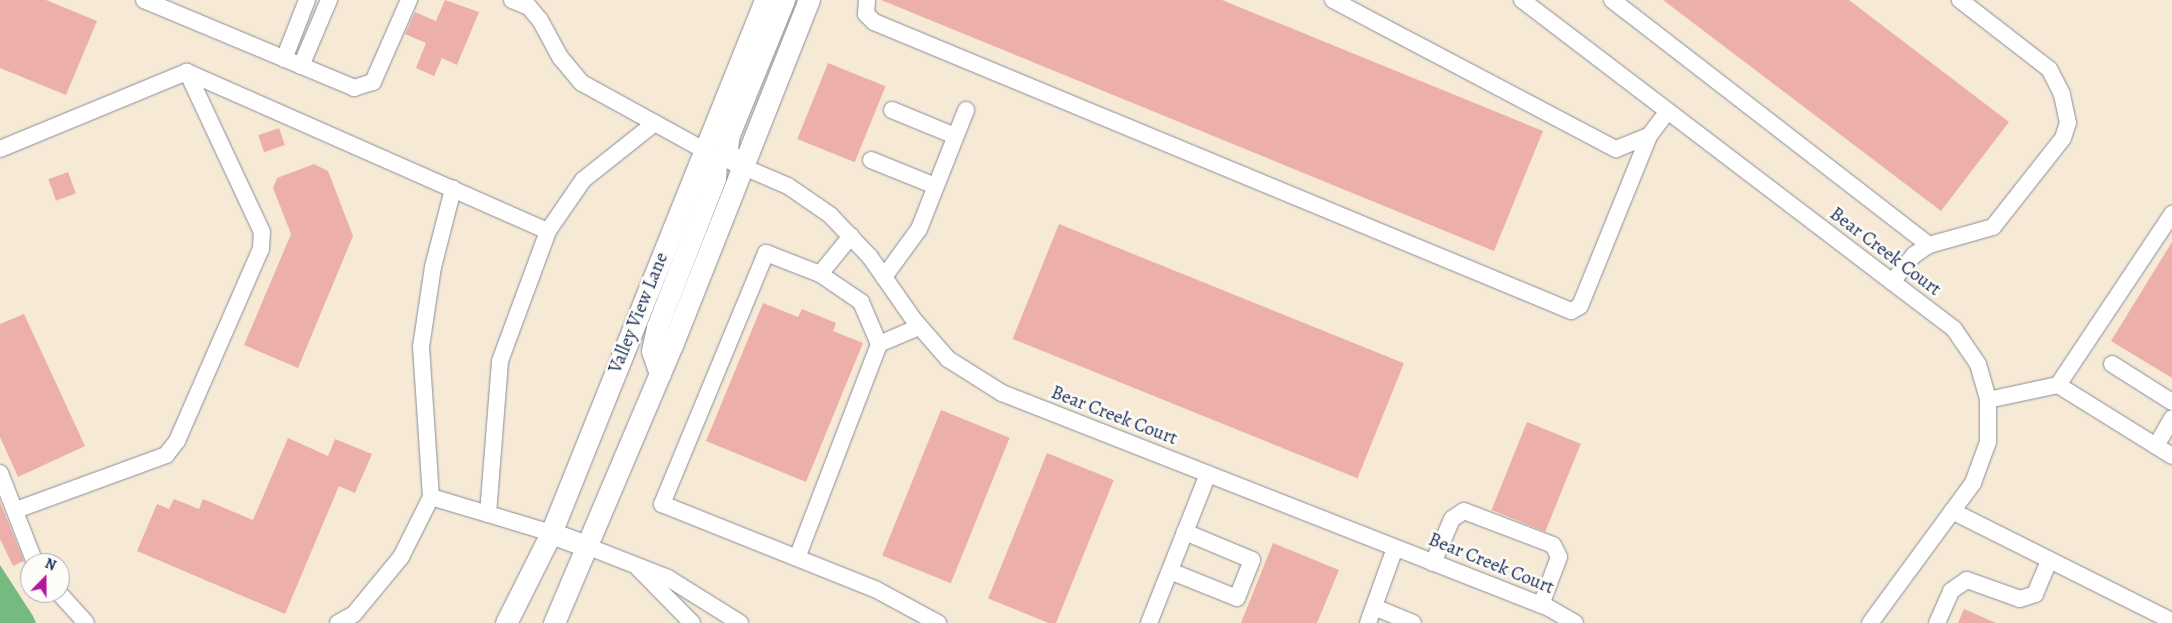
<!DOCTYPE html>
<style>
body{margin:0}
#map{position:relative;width:2172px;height:623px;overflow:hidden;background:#f6ead6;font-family:Alegreya,serif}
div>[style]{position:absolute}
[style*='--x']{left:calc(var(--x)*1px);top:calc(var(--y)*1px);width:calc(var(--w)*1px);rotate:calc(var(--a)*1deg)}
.forest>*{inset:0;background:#75bb7f}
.building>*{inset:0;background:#edafa9;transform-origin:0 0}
.roads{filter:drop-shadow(0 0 1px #888c9a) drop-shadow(0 0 1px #888c9a)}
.minor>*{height:16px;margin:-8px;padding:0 8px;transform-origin:8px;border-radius:8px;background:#fff}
.major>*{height:21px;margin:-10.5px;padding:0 10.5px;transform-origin:10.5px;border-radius:10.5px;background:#fff}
span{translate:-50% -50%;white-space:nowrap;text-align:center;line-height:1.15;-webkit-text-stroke:5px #fdfcf7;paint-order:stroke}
.street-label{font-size:19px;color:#1b2f5e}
.north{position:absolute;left:20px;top:553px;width:50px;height:50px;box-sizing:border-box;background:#fdfcf7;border:1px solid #a3aaba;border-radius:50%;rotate:22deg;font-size:14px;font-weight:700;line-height:20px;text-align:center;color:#1b2f5e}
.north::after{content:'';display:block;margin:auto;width:18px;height:22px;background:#b5179e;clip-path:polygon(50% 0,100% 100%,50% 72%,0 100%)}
</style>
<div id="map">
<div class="forest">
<div style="clip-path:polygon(0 565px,33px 616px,36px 623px,0 623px)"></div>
</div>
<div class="building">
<div style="clip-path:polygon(0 0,46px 0,97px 21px,66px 95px,0 68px)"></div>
<div style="clip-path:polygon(445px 0,479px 12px,457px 65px,442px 58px,434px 76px,416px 68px,426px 43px,405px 34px,415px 12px,436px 21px)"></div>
<div style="clip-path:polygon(881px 0,1222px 0,1543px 131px,1494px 251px)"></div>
<div style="clip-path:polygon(1663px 0,1849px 0,2009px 122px,1941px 211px)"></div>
<div style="left:828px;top:63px;width:62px;height:82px;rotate:22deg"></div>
<div style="left:279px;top:128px;width:18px;height:22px;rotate:71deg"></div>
<div style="clip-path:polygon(314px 164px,328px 171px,353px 236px,298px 368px,244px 345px,291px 234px,273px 188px,277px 178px)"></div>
<div style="left:68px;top:172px;width:23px;height:21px;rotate:70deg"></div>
<div style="left:1059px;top:224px;width:372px;height:124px;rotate:22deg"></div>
<div style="clip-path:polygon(2172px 242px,2172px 378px,2111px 341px)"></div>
<div style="clip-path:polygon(763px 303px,798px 317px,802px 309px,836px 323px,833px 331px,863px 343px,806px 482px,706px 441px)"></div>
<div style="clip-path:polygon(24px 314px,85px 446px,18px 477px,0 437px,0 324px)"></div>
<div style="left:941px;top:410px;width:74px;height:157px;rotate:22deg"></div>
<div style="left:1527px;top:422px;width:58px;height:95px;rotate:22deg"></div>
<div style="clip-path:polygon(288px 438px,328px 456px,335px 439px,372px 454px,355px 493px,339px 486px,285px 614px,137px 551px,157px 504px,169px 509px,174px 499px,199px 509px,203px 499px,253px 520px)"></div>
<div style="left:1047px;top:453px;width:72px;height:157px;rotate:22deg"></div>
<div style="clip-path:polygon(0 502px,24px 561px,13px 566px,0 539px)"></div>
<div style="clip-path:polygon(1273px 543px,1339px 570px,1317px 623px,1241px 623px)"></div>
<div style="clip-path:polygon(1964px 609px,1996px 623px,1958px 623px)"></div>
</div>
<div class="roads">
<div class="minor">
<div style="--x:144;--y:0;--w:228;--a:22.7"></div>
<div style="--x:354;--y:88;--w:20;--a:-18"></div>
<div style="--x:373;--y:82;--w:90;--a:-66.3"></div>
<div style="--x:512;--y:0;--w:18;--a:22"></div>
<div style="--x:529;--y:7;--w:17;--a:50"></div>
<div style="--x:540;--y:20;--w:42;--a:61.6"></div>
<div style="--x:560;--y:57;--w:34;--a:50"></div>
<div style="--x:582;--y:83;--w:139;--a:28.8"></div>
<div style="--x:704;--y:150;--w:91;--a:23.2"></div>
<div style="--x:788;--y:186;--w:51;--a:34.6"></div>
<div style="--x:830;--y:215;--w:58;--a:46.4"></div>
<div style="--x:870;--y:257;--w:77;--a:55.1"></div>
<div style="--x:914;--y:320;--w:52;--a:48.9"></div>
<div style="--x:948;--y:359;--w:64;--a:32.2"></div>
<div style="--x:1002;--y:393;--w:588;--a:21.46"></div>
<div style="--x:1549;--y:608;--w:30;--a:30"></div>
<div style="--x:867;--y:0;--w:14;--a:94"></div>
<div style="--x:866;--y:14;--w:11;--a:45"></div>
<div style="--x:874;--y:22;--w:755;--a:22.52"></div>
<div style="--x:1571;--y:311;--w:10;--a:-29"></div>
<div style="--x:1580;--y:306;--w:183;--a:-67.9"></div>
<div style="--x:1333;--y:0;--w:320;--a:27.8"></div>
<div style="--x:1616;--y:149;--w:35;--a:-22"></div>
<div style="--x:1649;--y:136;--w:31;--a:-53"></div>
<div style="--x:1522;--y:0;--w:543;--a:37.29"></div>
<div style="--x:1954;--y:329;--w:42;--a:55.6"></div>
<div style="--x:1978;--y:364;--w:37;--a:74"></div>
<div style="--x:1988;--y:400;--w:42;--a:90"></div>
<div style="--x:1988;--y:442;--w:44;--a:110.1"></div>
<div style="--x:1973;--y:483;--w:174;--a:126.3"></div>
<div style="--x:1612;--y:0;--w:401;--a:37.7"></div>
<div style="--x:284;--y:59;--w:63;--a:-68.7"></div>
<div style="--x:301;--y:66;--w:72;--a:-67"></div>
<div style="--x:892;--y:110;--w:68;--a:22.4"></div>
<div style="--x:0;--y:149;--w:202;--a:-22.4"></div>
<div style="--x:187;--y:72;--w:394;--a:23.8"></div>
<div style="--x:871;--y:160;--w:69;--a:22.1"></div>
<div style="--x:851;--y:236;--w:49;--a:129.2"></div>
<div style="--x:820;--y:274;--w:58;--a:-158.7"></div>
<div style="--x:766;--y:253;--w:272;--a:112.5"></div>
<div style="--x:662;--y:504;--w:229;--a:21.8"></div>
<div style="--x:875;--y:589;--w:72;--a:28.4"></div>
<div style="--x:820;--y:274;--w:50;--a:34.3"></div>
<div style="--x:861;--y:302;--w:46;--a:66.8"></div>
<div style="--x:879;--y:344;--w:43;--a:-23"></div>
<div style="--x:884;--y:277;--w:59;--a:-53.9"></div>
<div style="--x:919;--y:229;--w:128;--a:-68.4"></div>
<div style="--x:1892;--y:282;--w:35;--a:-51"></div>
<div style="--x:1914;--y:255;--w:18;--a:-34"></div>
<div style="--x:1929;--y:245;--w:66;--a:-15.7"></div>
<div style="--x:1993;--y:227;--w:113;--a:-51.8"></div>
<div style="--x:2063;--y:138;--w:16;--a:-72"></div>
<div style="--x:2068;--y:123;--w:30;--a:-102"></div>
<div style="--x:2062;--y:94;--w:28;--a:-117"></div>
<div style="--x:2049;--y:69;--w:113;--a:-142.2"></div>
<div style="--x:2112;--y:364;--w:71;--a:32.3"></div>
<div style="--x:2058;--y:385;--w:206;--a:-56.3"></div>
<div style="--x:1988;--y:400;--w:72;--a:-12.1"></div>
<div style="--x:2058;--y:385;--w:134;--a:31.9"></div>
<div style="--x:2156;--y:446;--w:32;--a:-60"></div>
<div style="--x:0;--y:473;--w:97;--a:68.7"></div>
<div style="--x:431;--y:497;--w:150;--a:-93.8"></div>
<div style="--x:421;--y:347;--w:81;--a:-81.5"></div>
<div style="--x:433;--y:267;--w:81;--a:-75.6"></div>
<div style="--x:16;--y:510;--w:160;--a:-20.1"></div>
<div style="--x:166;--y:455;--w:18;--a:-52"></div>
<div style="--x:177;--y:441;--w:210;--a:-66.4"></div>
<div style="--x:261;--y:249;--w:17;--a:-87"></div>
<div style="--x:262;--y:232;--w:177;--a:-115.1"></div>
<div style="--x:1952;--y:511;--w:246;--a:26.6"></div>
<div style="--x:551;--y:533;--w:66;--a:-163.2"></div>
<div style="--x:488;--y:514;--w:153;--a:-85.5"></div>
<div style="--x:500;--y:361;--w:139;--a:-69.7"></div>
<div style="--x:548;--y:231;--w:62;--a:-55.5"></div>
<div style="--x:583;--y:180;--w:92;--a:-38.4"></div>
<div style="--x:589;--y:547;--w:85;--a:21.4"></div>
<div style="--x:668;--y:578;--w:85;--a:32"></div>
<div style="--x:797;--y:558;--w:229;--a:-69"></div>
<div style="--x:1433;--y:563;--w:48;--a:-66.6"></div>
<div style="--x:1452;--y:519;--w:14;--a:-34"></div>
<div style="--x:1464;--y:511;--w:95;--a:20.9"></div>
<div style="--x:1553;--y:545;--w:13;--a:63"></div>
<div style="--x:1559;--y:557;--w:51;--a:110.6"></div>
<div style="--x:638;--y:568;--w:77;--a:45.5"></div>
<div style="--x:1170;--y:571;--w:72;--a:21.9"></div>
<div style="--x:1237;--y:598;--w:41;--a:-68.5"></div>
<div style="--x:1252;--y:560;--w:73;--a:-157.3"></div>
<div style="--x:59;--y:593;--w:40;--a:48"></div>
<div style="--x:1374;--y:607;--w:42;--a:22.3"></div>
<div style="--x:338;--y:623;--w:18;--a:-29"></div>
<div style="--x:354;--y:614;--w:74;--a:-50.5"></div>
<div style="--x:401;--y:557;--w:67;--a:-63.4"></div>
<div style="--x:431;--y:497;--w:59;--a:16.6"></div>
<div style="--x:1149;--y:623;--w:160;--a:-68.4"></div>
<div style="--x:1368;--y:623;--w:80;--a:-70.2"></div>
<div style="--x:1937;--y:623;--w:35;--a:-66"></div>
<div style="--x:1951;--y:591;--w:19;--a:-35"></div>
<div style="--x:1967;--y:580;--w:56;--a:19.7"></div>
<div style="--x:2020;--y:599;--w:16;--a:-18"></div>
<div style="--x:2035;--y:594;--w:36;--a:-67"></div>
</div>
<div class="major">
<div style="--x:742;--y:167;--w:21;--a:-137"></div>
<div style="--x:727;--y:153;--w:16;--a:-86"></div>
<div style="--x:728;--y:137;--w:148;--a:-67.8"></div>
<div style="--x:660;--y:374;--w:24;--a:-109"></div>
<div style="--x:652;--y:351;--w:25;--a:-78"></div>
<div style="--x:657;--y:327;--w:160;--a:-68.7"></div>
<div style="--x:715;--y:178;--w:14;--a:-86"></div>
<div style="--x:716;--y:164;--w:18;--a:-131"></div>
<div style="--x:551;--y:533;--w:40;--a:20.2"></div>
<div style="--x:506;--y:623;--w:101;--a:-63.4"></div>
<div style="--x:551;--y:533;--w:574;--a:-68.12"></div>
<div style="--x:554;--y:623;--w:304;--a:-67"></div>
<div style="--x:673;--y:343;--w:369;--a:-68.4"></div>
</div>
</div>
<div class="street-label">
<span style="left:1885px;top:252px;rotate:37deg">Bear Creek Court</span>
<span style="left:639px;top:313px;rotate:-68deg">Valley View Lane</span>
<span style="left:1114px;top:416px;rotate:21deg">Bear Creek Court</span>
<span style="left:1491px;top:564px;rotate:22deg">Bear Creek Court</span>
</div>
<div class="north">N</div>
</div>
